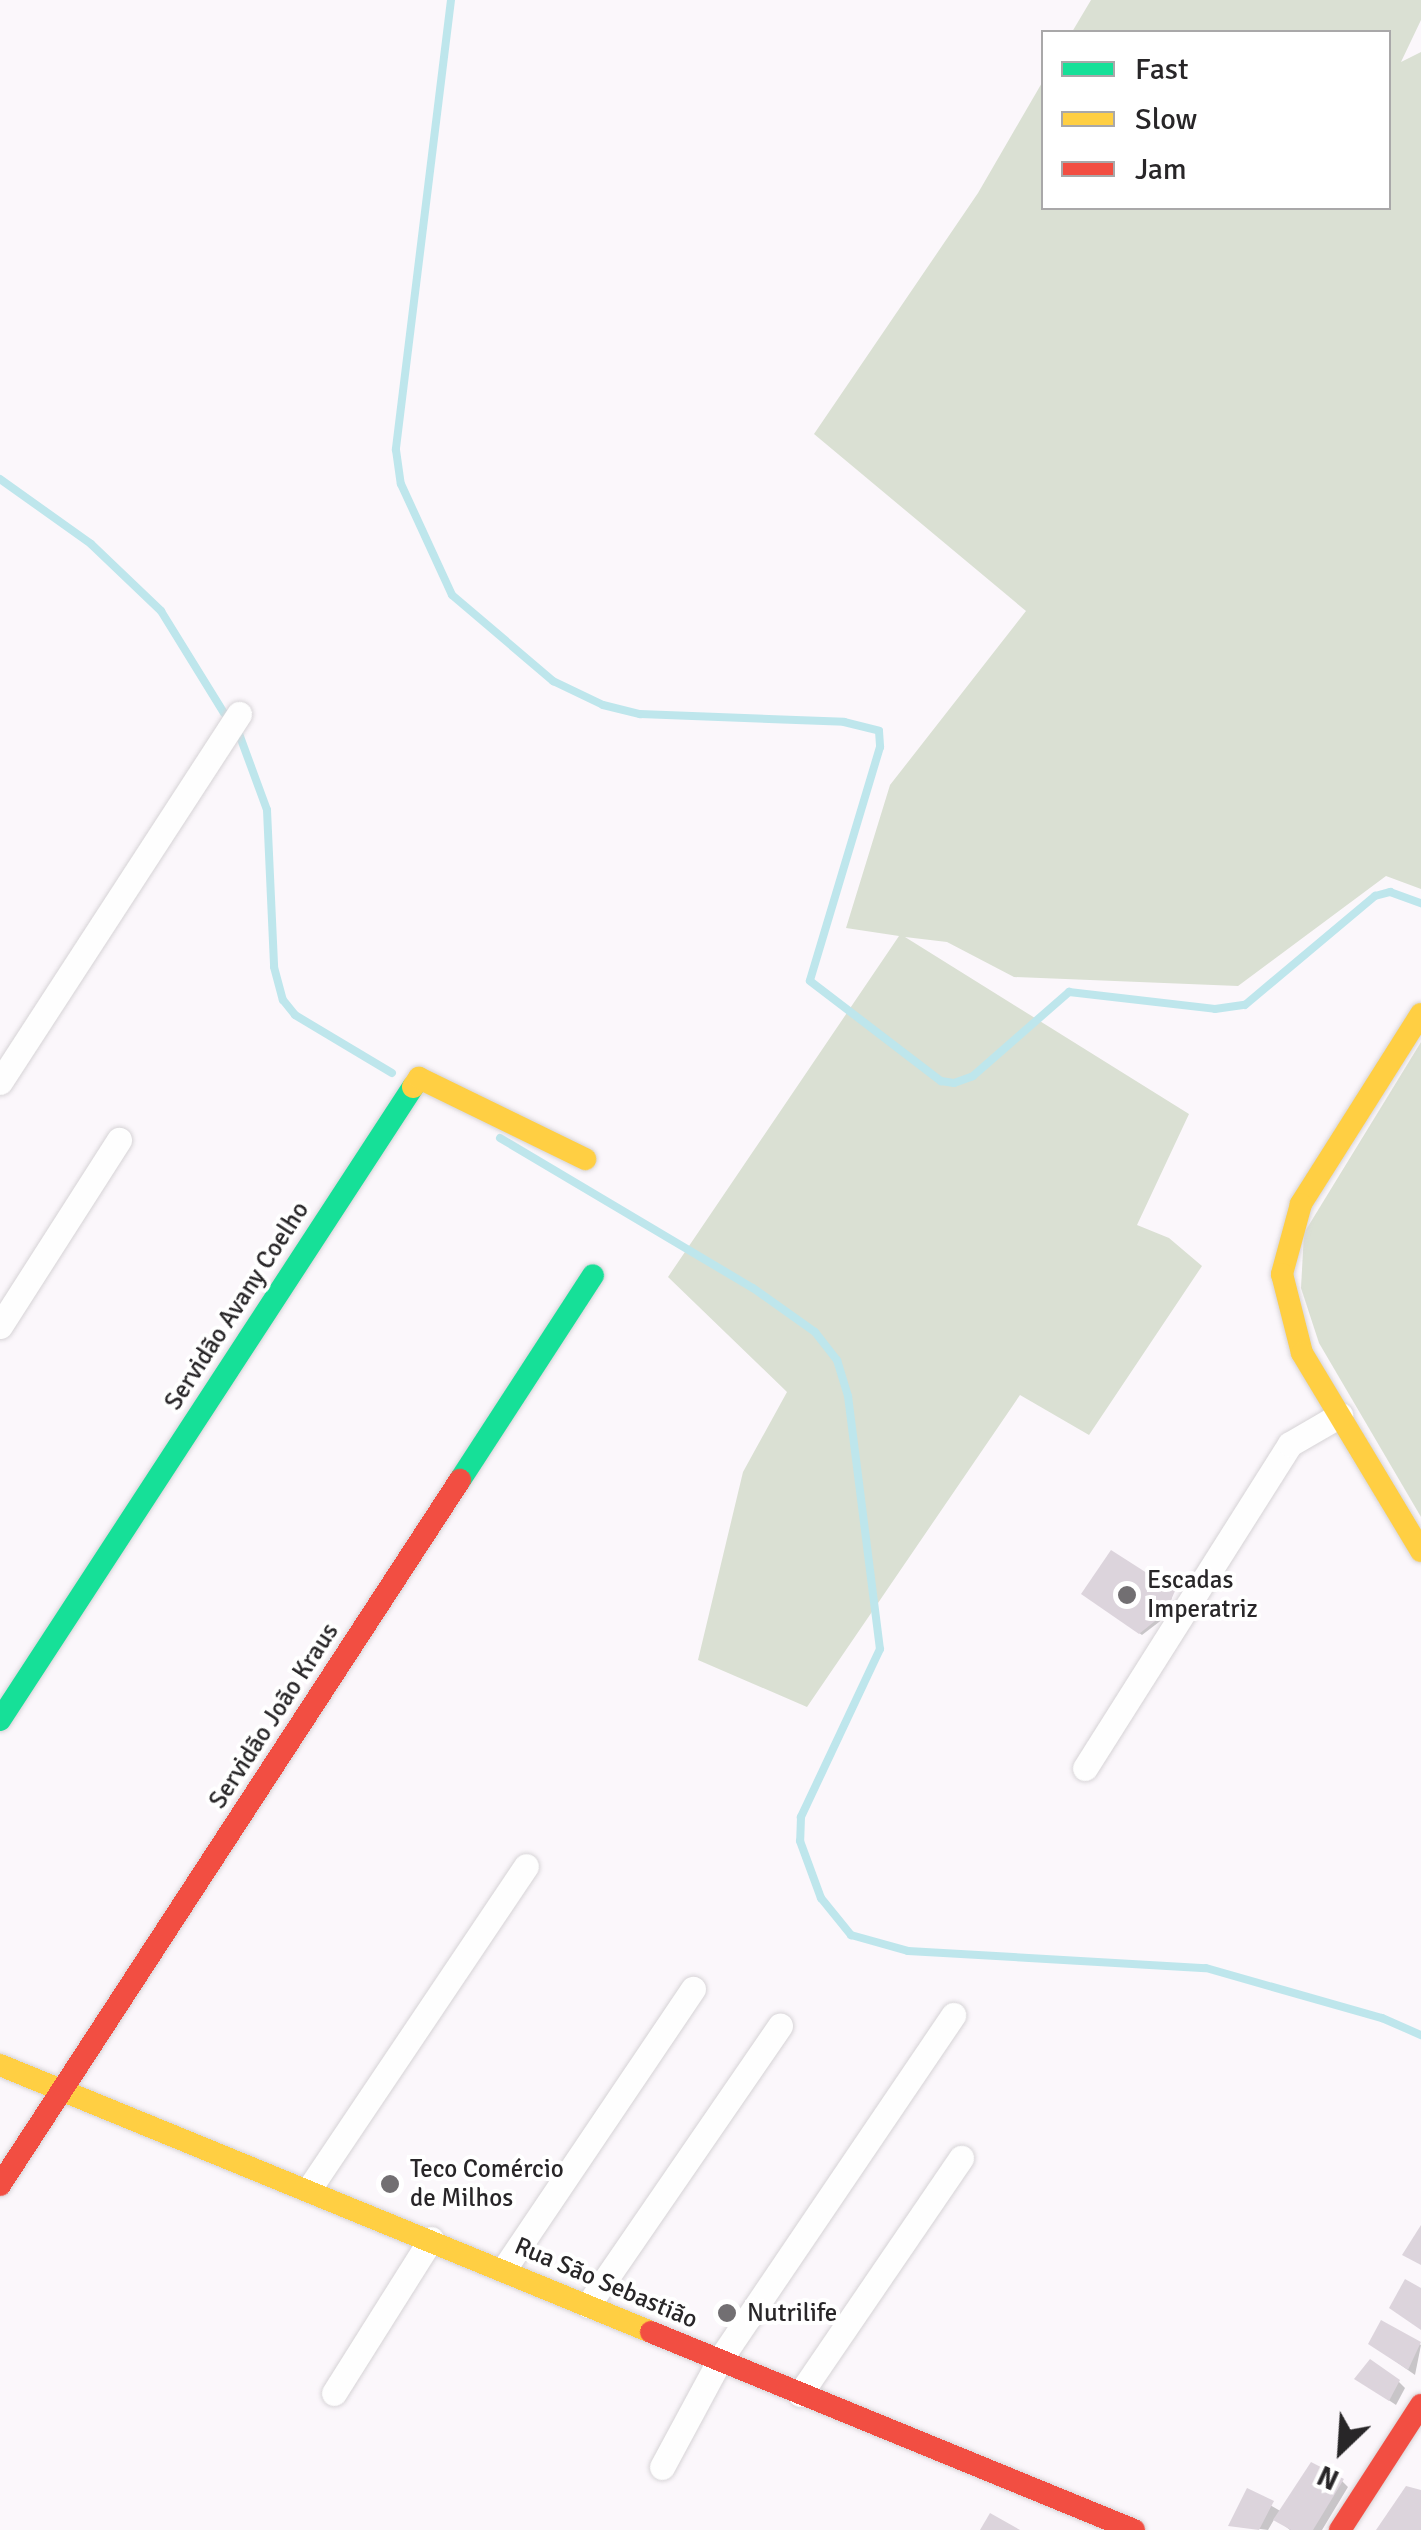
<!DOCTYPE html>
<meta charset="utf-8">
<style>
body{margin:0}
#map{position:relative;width:1421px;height:2530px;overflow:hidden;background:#fbf7fb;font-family:Signika,sans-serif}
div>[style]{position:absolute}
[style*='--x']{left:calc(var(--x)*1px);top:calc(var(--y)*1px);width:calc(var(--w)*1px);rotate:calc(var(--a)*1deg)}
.green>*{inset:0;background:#dae0d3}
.shadow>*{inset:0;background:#0003}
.stream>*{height:8px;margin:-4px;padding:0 4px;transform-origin:4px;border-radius:4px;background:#bee6ec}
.building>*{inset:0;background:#dcd4dc}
.roads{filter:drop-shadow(0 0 2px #d6d3d6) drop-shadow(0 0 2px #d6d3d6)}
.street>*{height:25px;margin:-12.5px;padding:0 12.5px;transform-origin:12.5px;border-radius:12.5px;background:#fefefe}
.fast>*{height:22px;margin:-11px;padding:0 11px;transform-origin:11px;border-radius:11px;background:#16e098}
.slow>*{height:22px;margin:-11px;padding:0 11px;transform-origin:11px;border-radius:11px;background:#ffcf43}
.jam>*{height:22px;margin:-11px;padding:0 11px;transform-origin:11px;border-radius:11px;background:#f24e42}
.dots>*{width:28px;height:28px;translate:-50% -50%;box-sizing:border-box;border:5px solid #fff;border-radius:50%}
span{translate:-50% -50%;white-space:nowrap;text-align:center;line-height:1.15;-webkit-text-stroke:8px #fff;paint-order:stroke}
.street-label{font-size:25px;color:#282628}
.poi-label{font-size:25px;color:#282628}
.left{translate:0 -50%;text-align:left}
.legend{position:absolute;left:1041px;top:30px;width:350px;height:180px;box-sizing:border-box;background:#fff;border:2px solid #a9a8a9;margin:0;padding:12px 18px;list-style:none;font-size:30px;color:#282628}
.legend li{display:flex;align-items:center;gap:20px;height:50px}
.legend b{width:50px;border:2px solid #a9a8a9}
.north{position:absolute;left:1291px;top:2400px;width:100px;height:100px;-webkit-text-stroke:8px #fff;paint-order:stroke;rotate:205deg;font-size:28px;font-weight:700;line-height:40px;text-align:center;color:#282628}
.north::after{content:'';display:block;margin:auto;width:35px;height:45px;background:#282628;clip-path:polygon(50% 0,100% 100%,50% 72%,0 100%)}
</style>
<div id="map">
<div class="green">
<div style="clip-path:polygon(1091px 0,1421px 0,1421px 20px,1401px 62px,1421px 52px,1421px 889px,1386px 876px,1238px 986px,1014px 977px,947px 942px,905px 937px,1189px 1114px,1137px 1225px,1169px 1238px,1202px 1266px,1089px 1435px,1020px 1395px,807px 1707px,698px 1660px,743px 1472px,787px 1392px,668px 1277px,899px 936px,846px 928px,890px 785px,1026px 611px,814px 434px,978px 193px,1043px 81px,1044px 208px,1388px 208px,1388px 32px,1072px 32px)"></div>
<div style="clip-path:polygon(1421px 1042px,1421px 1517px,1319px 1343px,1301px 1288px,1304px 1233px)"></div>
</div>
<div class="shadow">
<div style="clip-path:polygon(1173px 1593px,1167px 1616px,1142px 1635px,1087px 1596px)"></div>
<div style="clip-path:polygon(1382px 2324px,1421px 2345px,1415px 2375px,1371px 2344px)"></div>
<div style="clip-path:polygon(1357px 2379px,1399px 2382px,1405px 2388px,1396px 2405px)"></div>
<div style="clip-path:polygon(1342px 2481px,1348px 2487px,1322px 2530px,1290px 2530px,1275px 2518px,1268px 2530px,1231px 2525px,1248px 2492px,1282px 2512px)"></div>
</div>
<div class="stream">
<div style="--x:451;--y:0;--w:453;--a:97"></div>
<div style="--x:396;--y:450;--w:34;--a:82"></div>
<div style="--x:401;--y:484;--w:122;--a:65.3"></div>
<div style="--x:452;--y:595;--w:133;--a:40.4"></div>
<div style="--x:553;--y:681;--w:55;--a:25.6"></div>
<div style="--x:603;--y:705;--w:38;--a:14"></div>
<div style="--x:640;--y:714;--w:204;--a:2.2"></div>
<div style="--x:844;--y:722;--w:36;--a:14"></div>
<div style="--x:879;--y:731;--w:16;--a:86"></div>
<div style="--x:880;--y:747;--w:244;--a:106.7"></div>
<div style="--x:810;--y:981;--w:165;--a:37.4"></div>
<div style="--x:941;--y:1081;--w:13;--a:9"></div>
<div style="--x:954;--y:1083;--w:20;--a:-20"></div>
<div style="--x:973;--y:1076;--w:128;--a:-41.2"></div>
<div style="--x:1069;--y:992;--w:147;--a:6.6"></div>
<div style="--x:1215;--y:1009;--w:30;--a:-8"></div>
<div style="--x:1245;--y:1005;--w:170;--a:-40"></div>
<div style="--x:1375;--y:896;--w:16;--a:-15"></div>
<div style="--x:1390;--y:892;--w:33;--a:20"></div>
<div style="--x:0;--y:479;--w:112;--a:35.5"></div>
<div style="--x:91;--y:544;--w:97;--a:43.7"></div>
<div style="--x:161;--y:611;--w:120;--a:58.3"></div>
<div style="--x:238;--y:731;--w:84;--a:69.8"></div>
<div style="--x:267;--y:810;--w:157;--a:87.4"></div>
<div style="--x:274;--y:967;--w:34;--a:75"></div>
<div style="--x:283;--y:1000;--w:19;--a:51"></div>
<div style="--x:295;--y:1015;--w:113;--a:30.9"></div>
<div style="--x:500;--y:1138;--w:294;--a:30.7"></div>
<div style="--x:753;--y:1288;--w:76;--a:35.4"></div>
<div style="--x:815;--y:1332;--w:36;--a:52"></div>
<div style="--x:837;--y:1360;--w:38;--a:73"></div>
<div style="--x:848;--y:1396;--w:255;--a:82.8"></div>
<div style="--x:880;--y:1649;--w:186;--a:115.2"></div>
<div style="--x:801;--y:1817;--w:24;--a:92"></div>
<div style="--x:800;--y:1841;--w:61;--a:69.8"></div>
<div style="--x:821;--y:1898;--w:48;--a:51"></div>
<div style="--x:851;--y:1935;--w:59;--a:15.7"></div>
<div style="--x:908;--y:1951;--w:298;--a:3.3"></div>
<div style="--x:1206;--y:1968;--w:183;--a:15.9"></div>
<div style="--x:1382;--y:2018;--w:43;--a:23.6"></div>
</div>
<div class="building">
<div style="clip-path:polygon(1111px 1550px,1175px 1591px,1165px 1613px,1139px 1634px,1081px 1594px)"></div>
<div style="clip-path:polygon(1421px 2225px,1421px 2265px,1402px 2255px)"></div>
<div style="clip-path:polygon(1405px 2279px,1421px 2288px,1421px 2330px,1389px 2308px)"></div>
<div style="clip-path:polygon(1381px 2320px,1421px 2342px,1408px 2370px,1368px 2344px)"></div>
<div style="clip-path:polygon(1370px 2359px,1400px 2380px,1389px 2401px,1354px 2379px)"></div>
<div style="clip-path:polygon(1311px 2462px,1344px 2479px,1313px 2530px,1291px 2530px,1273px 2520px)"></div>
<div style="clip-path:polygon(1406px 2486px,1421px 2490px,1421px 2530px,1376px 2530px)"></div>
<div style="clip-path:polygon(1247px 2488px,1274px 2501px,1259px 2530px,1228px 2526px)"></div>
<div style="clip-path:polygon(990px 2513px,1020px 2530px,980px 2530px)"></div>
</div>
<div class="roads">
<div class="street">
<div style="--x:0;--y:1082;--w:439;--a:-57"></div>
<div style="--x:0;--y:1326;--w:221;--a:-57.4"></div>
<div style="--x:1085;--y:1768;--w:383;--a:-57.7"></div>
<div style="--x:1290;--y:1444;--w:58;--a:-30.1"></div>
<div style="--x:309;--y:2189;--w:389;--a:-56.1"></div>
<div style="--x:504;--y:2269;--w:338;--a:-56"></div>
<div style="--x:588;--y:2305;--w:339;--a:-55.5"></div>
<div style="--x:334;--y:2393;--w:182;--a:-57.8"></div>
<div style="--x:800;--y:2394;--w:286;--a:-55.7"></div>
<div style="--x:662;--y:2467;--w:120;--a:-61.7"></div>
<div style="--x:719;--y:2361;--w:418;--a:-55.9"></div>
</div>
<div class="fast">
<div style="--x:460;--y:1480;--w:244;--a:-57"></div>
<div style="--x:0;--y:1720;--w:756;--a:-56.88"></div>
</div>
<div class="slow">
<div style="--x:1421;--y:1014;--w:225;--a:122.3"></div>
<div style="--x:1301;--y:1204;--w:73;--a:105.2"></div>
<div style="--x:1282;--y:1274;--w:81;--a:75.8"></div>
<div style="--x:1302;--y:1353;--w:231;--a:59"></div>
<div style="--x:413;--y:1087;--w:11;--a:-56"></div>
<div style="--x:419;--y:1078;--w:185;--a:26"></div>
<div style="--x:0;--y:2065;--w:704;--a:22.3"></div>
</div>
<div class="jam">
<div style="--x:0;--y:2185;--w:842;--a:-56.88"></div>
<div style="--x:651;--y:2332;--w:522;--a:22.29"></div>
<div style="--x:1340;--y:2530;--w:149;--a:-57.1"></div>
</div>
</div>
<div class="dots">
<div style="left:1127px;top:1595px;background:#726f72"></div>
<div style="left:390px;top:2184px;background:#726f72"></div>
<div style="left:727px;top:2313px;background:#726f72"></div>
</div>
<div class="street-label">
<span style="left:237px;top:1306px;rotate:-57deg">Servidão Avany Coelho</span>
<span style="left:274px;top:1716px;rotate:-57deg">Servidão João Kraus</span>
<span style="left:606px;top:2283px;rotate:23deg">Rua São Sebastião</span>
</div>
<div class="poi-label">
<span class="left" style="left:1147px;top:1595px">Escadas<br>Imperatriz</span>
<span class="left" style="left:410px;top:2184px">Teco Comércio<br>de Milhos</span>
<span class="left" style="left:747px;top:2313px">Nutrilife</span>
</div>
<ul class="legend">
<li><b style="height:12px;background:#16e098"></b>Fast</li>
<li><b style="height:12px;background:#ffcf43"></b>Slow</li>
<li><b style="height:12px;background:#f24e42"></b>Jam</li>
</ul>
<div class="north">N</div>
</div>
